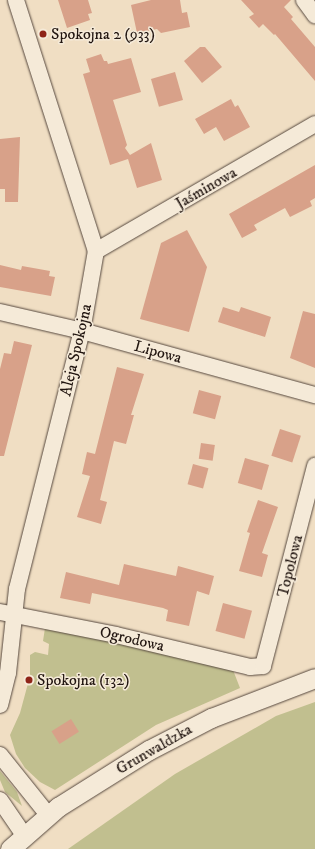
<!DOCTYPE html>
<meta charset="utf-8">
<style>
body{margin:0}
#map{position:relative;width:315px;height:849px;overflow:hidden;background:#f0dec3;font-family:"IM FELL DW Pica",serif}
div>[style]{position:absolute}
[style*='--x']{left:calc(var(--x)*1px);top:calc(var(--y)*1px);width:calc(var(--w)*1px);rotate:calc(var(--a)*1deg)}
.green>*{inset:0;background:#c1bf8f}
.building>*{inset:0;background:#d8a189;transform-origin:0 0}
.roads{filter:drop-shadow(0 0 1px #56483e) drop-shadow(0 0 1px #56483e)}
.minor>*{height:16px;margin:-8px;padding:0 8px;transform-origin:8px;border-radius:8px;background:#f5ead8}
.tertiary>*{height:19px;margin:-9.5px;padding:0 9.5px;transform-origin:9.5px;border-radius:9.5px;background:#f5ead8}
.dots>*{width:11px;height:11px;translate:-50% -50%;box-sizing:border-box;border:2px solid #f5ead8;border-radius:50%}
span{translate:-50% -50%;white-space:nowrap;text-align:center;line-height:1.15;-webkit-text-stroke:3px #f5ead8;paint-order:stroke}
.poi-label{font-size:16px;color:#221611}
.left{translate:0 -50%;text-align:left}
.street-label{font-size:16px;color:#221611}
</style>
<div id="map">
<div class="green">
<div style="clip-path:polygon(45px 628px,185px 657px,233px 670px,240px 688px,156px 725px,55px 790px,40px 782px,25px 768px,16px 754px,10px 735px,20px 713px,30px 676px,30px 655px,35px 652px,48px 655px,49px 644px,43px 641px)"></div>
<div style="clip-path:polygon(315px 702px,315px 849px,68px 849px,175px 774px,276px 716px)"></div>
<div style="clip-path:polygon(0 771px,17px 792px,22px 806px,5px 792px,0 780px)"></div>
</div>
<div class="building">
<div style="clip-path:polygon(58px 0,88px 0,92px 13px,88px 14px,90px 20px,67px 28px)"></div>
<div style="clip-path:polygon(151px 0,180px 0,182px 13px,187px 12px,190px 27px,161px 33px,157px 29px,137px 33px,131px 5px)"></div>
<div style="clip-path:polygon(241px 0,291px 0,284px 7px,293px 17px,291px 19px,315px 47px,315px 81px,275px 34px,274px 35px,263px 24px,259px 28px,249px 17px,254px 14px)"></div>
<div style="clip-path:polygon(200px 47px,205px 47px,222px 67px,202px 83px,184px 61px)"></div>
<div style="clip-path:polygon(101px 54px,104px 61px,107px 61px,108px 64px,131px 58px,141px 92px,113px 100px,127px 145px,125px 148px,130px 155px,151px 143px,162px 180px,137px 188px,128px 159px,110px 165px,83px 74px,90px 72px,86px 59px)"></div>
<div style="left:175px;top:72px;width:29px;height:25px;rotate:74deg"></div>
<div style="clip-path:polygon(231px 99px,235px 107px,238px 105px,250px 127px,224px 141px,216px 127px,204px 134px,195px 119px)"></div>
<div style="clip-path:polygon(20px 137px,18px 202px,5px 202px,5px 189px,0 189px,0 139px)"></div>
<div style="clip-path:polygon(315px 165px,315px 198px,310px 201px,312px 206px,290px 217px,285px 208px,254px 225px,257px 230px,242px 238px,229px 214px)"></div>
<div style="clip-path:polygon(187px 230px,207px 267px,189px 332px,140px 319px,161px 243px)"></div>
<div style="clip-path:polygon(0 265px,21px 270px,22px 266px,50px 271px,49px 276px,55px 277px,51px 296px,0 287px)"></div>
<div style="clip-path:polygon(223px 307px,239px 312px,241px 307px,271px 317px,265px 337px,218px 322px)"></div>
<div style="clip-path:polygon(303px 311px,315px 314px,315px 368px,290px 358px)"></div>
<div style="clip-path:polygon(14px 341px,32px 345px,4px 456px,0 456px,0 369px,4px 353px,11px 354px)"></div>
<div style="clip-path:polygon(117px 367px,144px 374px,131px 415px,134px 415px,126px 444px,114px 441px,100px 500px,107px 502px,101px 524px,77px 517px,90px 476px,82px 474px,87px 452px,95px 454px)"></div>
<div style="left:199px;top:390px;width:23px;height:24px;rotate:15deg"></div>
<div style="left:280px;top:429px;width:22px;height:28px;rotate:18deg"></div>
<div style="left:201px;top:443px;width:14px;height:16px;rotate:8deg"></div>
<div style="left:245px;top:458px;width:25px;height:26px;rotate:16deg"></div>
<div style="left:193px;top:464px;width:16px;height:21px;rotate:15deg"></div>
<div style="clip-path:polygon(258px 500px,278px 507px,262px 553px,268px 555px,262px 577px,239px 571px,250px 533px,247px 532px)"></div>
<div style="clip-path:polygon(124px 564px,176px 576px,178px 566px,214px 576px,209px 595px,197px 591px,189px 626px,166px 621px,168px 610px,163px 608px,92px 593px,90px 604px,60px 598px,66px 572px,119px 585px)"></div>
<div style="left:223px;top:603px;width:30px;height:29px;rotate:15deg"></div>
<div style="left:71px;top:719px;width:15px;height:23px;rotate:58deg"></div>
</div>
<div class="roads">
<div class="minor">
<div style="--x:304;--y:0;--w:19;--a:54"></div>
<div style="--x:96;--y:251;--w:253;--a:-30.1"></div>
<div style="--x:0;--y:312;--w:84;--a:13"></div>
<div style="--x:82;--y:331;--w:242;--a:15.4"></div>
<div style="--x:0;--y:612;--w:118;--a:11.2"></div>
<div style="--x:116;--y:635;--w:138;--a:13.4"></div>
<div style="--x:250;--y:667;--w:13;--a:-4"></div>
<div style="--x:263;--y:666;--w:207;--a:-75.4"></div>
<div style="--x:0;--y:705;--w:33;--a:-76"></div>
<div style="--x:8;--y:673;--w:84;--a:-83.9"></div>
<div style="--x:17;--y:589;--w:266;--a:-75.9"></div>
<div style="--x:82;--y:331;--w:81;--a:-80.1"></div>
<div style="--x:96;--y:251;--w:263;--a:-107.7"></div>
<div style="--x:0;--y:755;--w:77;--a:51.3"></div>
<div style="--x:0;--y:800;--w:42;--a:55.6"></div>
</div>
<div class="tertiary">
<div style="--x:10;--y:849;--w:64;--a:-41.2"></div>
<div style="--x:58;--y:807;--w:107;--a:-32.1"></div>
<div style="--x:149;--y:750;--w:70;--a:-27.3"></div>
<div style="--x:211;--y:718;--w:111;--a:-21"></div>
</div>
</div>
<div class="dots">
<div style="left:43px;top:34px;background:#8f2418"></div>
<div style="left:29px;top:680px;background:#8f2418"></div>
</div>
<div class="poi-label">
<span class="left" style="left:51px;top:34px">Spokojna 2 (933)</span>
<span class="left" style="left:37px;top:680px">Spokojna (132)</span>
</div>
<div class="street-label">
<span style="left:206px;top:188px;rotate:-30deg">Jaśminowa</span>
<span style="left:76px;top:350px;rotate:-77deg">Aleja Spokojna</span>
<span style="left:158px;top:352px;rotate:15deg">Lipowa</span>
<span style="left:290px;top:566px;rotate:-76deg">Topolowa</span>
<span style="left:132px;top:639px;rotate:13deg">Ogrodowa</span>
<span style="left:154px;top:749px;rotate:-30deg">Grunwaldzka</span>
</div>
</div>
